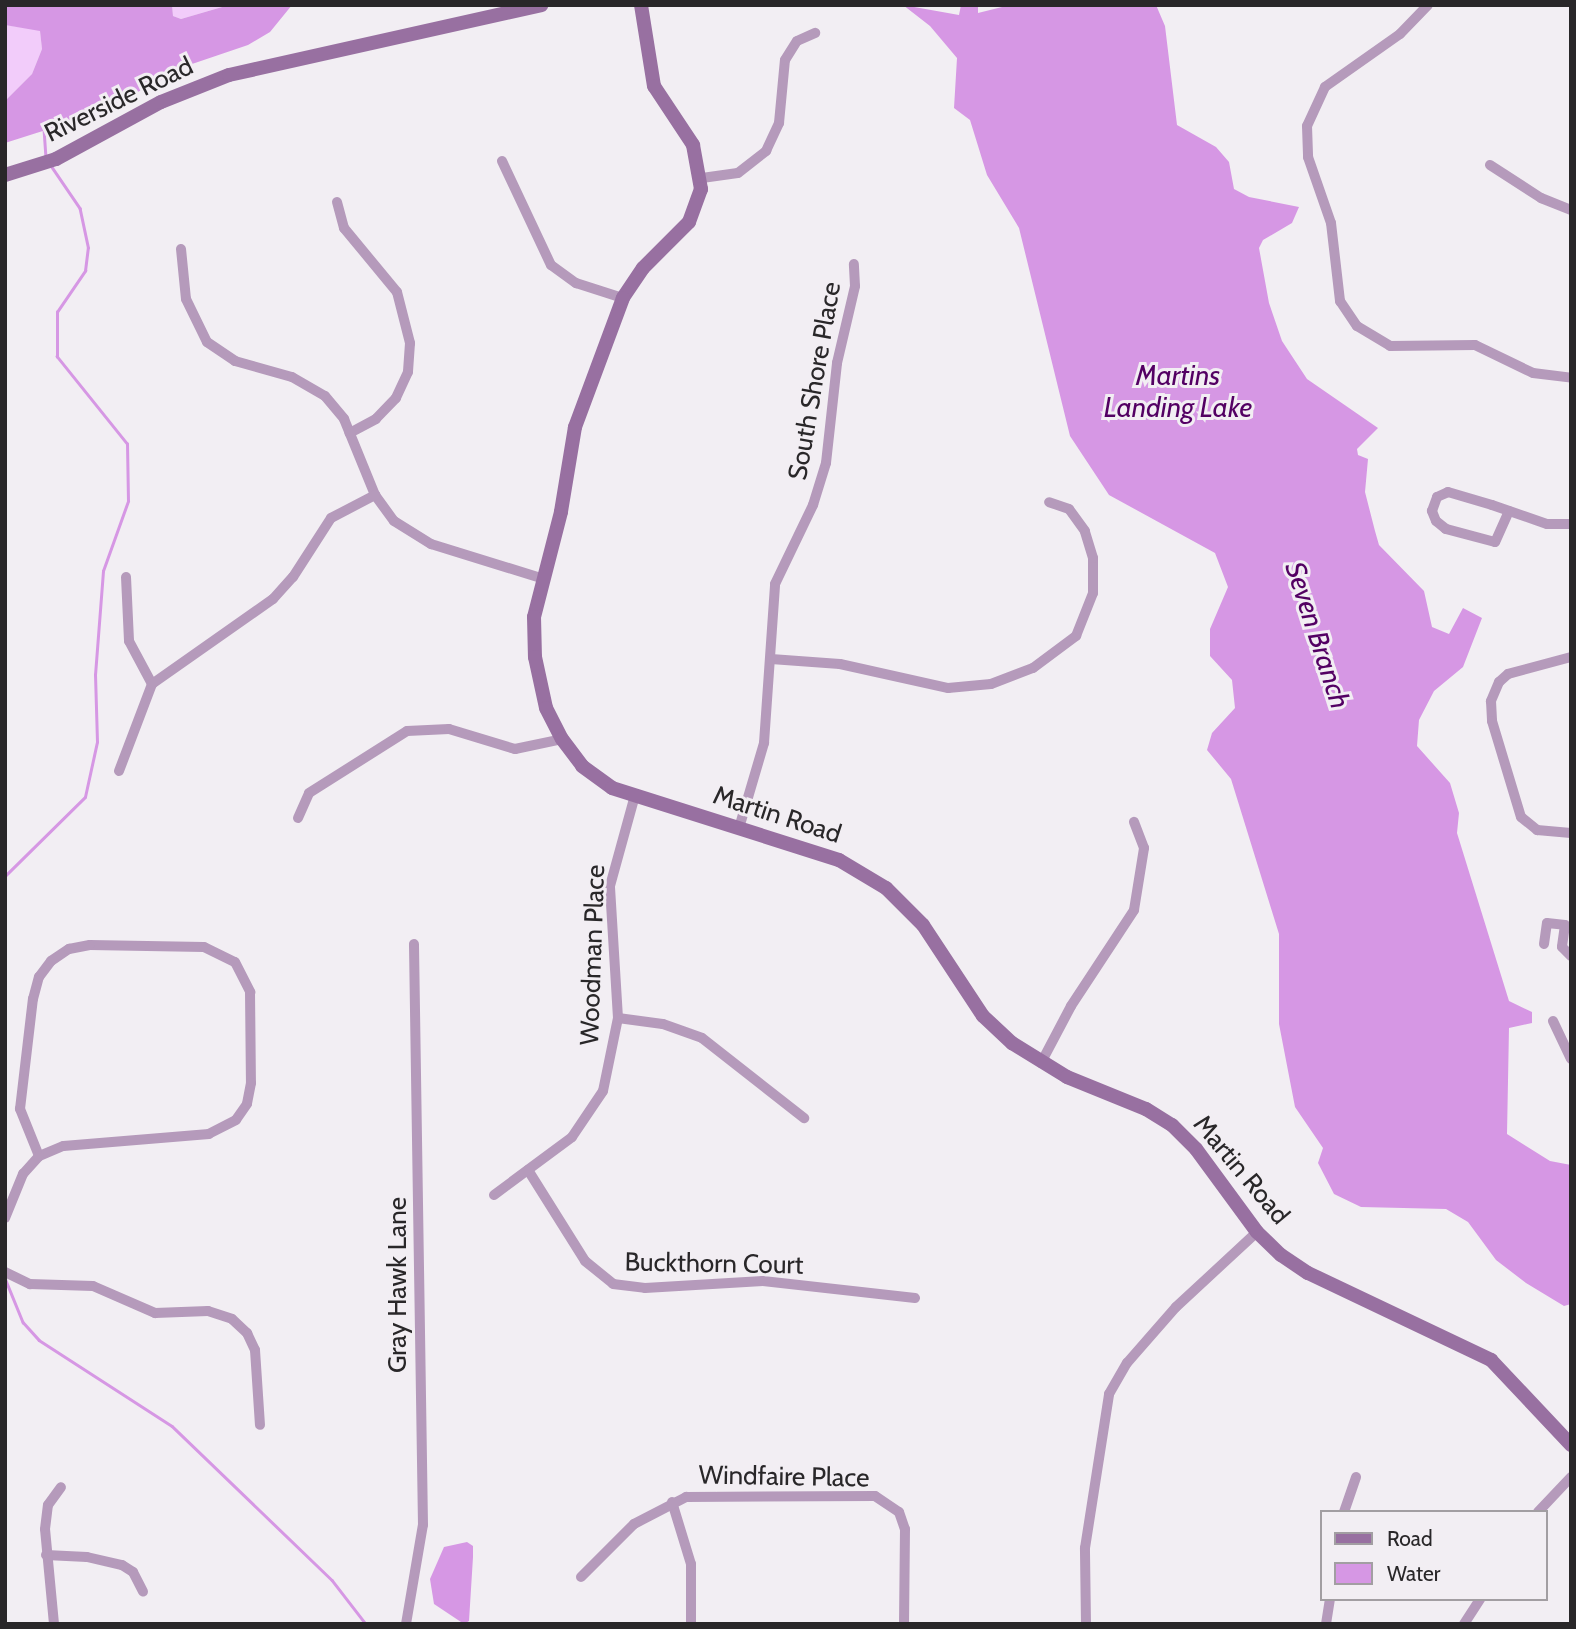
<!DOCTYPE html>
<style>
body{margin:0}
#map{position:relative;width:1576px;height:1629px;overflow:hidden;background:#f2eef3;font-family:Cabin,sans-serif}
div>[style]{position:absolute}
[style*='--x']{left:calc(var(--x)*1px);top:calc(var(--y)*1px);width:calc(var(--w)*1px);rotate:calc(var(--a)*1deg)}
.green>*{inset:0;background:#f2ccfa}
.water>*{inset:0;background:#d697e4}
.stream>*{height:2.5px;margin:-1.25px;padding:0 1.25px;transform-origin:1.25px;border-radius:1.25px;background:#d697e4}
.street>*{height:10px;margin:-5px;padding:0 5px;transform-origin:5px;border-radius:5px;background:#b59abb}
.secondary>*{height:14px;margin:-7px;padding:0 7px;transform-origin:7px;border-radius:7px;background:#9870a1}
span{translate:-50% -50%;white-space:nowrap;text-align:center;line-height:1.15;-webkit-text-stroke:6px #f2eef3;paint-order:stroke}
.street-label{font-size:26px;color:#292729}
.water-label{font-size:28px;color:#530063;font-style:italic}
.frame{position:absolute;inset:0;border:7px solid #292729;pointer-events:none}
.legend{position:absolute;left:1320px;top:1510px;width:228px;height:91px;box-sizing:border-box;background:#f2eef3;border:2px solid #a29ea2;margin:0;padding:9px 12px;list-style:none;font-size:21px;color:#292729}
.legend li{display:flex;align-items:center;gap:14px;height:35px}
.legend b{width:35px;border:2px solid #a29ea2}
</style>
<div id="map">
<div class="green">
<div style="clip-path:polygon(172px 5px,229px 5px,181px 19px,173px 16px)"></div>
<div style="clip-path:polygon(5px 25px,40px 30px,42px 49px,32px 74px,5px 101px)"></div>
</div>
<div class="water">
<div style="clip-path:polygon(5px 5px,172px 5px,173px 16px,181px 19px,229px 5px,292px 5px,270px 32px,248px 45px,192px 64px,93px 115px,5px 143px,5px 101px,32px 74px,42px 49px,40px 31px,5px 25px)"></div>
<div style="clip-path:polygon(903px 5px,959px 15px,961px 5px,978px 5px,978px 13px,1010px 5px,1156px 5px,1165px 26px,1177px 125px,1216px 147px,1229px 162px,1234px 189px,1249px 197px,1299px 207px,1292px 223px,1263px 240px,1259px 248px,1269px 303px,1282px 341px,1307px 379px,1378px 428px,1357px 449px,1358px 455px,1368px 459px,1365px 492px,1375px 531px,1379px 545px,1424px 591px,1432px 627px,1449px 634px,1463px 608px,1482px 618px,1463px 667px,1434px 691px,1419px 720px,1417px 746px,1450px 783px,1459px 813px,1457px 833px,1509px 1001px,1532px 1012px,1532px 1023px,1509px 1028px,1507px 1134px,1550px 1161px,1571px 1165px,1571px 1304px,1564px 1306px,1526px 1283px,1496px 1260px,1468px 1222px,1446px 1209px,1361px 1207px,1334px 1194px,1318px 1163px,1323px 1148px,1295px 1107px,1279px 1024px,1279px 934px,1231px 779px,1207px 750px,1212px 733px,1235px 708px,1232px 680px,1210px 656px,1210px 629px,1228px 587px,1215px 553px,1109px 495px,1070px 436px,1019px 228px,987px 175px,970px 120px,954px 108px,957px 58px,930px 26px)"></div>
<div style="clip-path:polygon(467px 1542px,473px 1546px,473px 1557px,469px 1621px,464px 1624px,434px 1604px,430px 1579px,444px 1547px)"></div>
</div>
<div class="stream">
<div style="--x:44;--y:129;--w:27;--a:86"></div>
<div style="--x:5;--y:876;--w:112;--a:-44.6"></div>
<div style="--x:85;--y:797;--w:56;--a:-77.7"></div>
<div style="--x:97;--y:742;--w:67;--a:-91.7"></div>
<div style="--x:95;--y:675;--w:104;--a:-85.6"></div>
<div style="--x:103;--y:571;--w:74;--a:-70.3"></div>
<div style="--x:128;--y:501;--w:57;--a:-91"></div>
<div style="--x:127;--y:444;--w:112;--a:-128.8"></div>
<div style="--x:57;--y:357;--w:45;--a:-90"></div>
<div style="--x:57;--y:312;--w:50;--a:-55.7"></div>
<div style="--x:85;--y:271;--w:23;--a:-83"></div>
<div style="--x:88;--y:248;--w:40;--a:-102"></div>
<div style="--x:80;--y:209;--w:53;--a:-124.3"></div>
<div style="--x:5;--y:1278;--w:48;--a:67.8"></div>
<div style="--x:23;--y:1322;--w:24;--a:48"></div>
<div style="--x:39;--y:1340;--w:158;--a:32.9"></div>
<div style="--x:172;--y:1426;--w:222;--a:43.9"></div>
<div style="--x:332;--y:1580;--w:56;--a:52.3"></div>
</div>
<div class="street">
<div style="--x:1428;--y:5;--w:40;--a:134"></div>
<div style="--x:1400;--y:34;--w:92;--a:144.8"></div>
<div style="--x:1325;--y:87;--w:43;--a:114.8"></div>
<div style="--x:1307;--y:126;--w:31;--a:88"></div>
<div style="--x:1308;--y:157;--w:70;--a:70.8"></div>
<div style="--x:1331;--y:223;--w:79;--a:83.4"></div>
<div style="--x:1340;--y:301;--w:30;--a:56"></div>
<div style="--x:1357;--y:326;--w:39;--a:31"></div>
<div style="--x:1390;--y:346;--w:85;--a:-0.7"></div>
<div style="--x:1475;--y:345;--w:64;--a:25.8"></div>
<div style="--x:1533;--y:373;--w:38;--a:7"></div>
<div style="--x:502;--y:161;--w:115;--a:64.8"></div>
<div style="--x:551;--y:265;--w:31;--a:36"></div>
<div style="--x:576;--y:283;--w:49;--a:17.7"></div>
<div style="--x:1490;--y:165;--w:61;--a:32.9"></div>
<div style="--x:1541;--y:198;--w:32;--a:22"></div>
<div style="--x:702;--y:178;--w:36;--a:-8"></div>
<div style="--x:738;--y:173;--w:36;--a:-38"></div>
<div style="--x:766;--y:151;--w:31;--a:-65"></div>
<div style="--x:779;--y:123;--w:63;--a:-84.6"></div>
<div style="--x:785;--y:60;--w:22;--a:-58"></div>
<div style="--x:797;--y:41;--w:20;--a:-24"></div>
<div style="--x:337;--y:202;--w:27;--a:75"></div>
<div style="--x:344;--y:228;--w:83;--a:50.4"></div>
<div style="--x:397;--y:292;--w:53;--a:75.7"></div>
<div style="--x:410;--y:343;--w:29;--a:94"></div>
<div style="--x:408;--y:372;--w:29;--a:115"></div>
<div style="--x:396;--y:398;--w:29;--a:134"></div>
<div style="--x:376;--y:419;--w:30;--a:152"></div>
<div style="--x:181;--y:249;--w:50;--a:84.3"></div>
<div style="--x:186;--y:299;--w:48;--a:64"></div>
<div style="--x:207;--y:342;--w:34;--a:34"></div>
<div style="--x:235;--y:361;--w:59;--a:15.7"></div>
<div style="--x:292;--y:377;--w:38;--a:30"></div>
<div style="--x:325;--y:396;--w:30;--a:50"></div>
<div style="--x:344;--y:419;--w:82;--a:67.8"></div>
<div style="--x:375;--y:495;--w:32;--a:54"></div>
<div style="--x:394;--y:521;--w:44;--a:31.9"></div>
<div style="--x:431;--y:544;--w:115;--a:17.2"></div>
<div style="--x:1509;--y:511;--w:34;--a:114"></div>
<div style="--x:1495;--y:542;--w:51;--a:-165.1"></div>
<div style="--x:1446;--y:529;--w:13;--a:-141"></div>
<div style="--x:1436;--y:521;--w:11;--a:-112"></div>
<div style="--x:1432;--y:511;--w:15;--a:-70"></div>
<div style="--x:1437;--y:497;--w:12;--a:-24"></div>
<div style="--x:1448;--y:492;--w:46;--a:16.5"></div>
<div style="--x:1492;--y:505;--w:58;--a:19.1"></div>
<div style="--x:1547;--y:524;--w:24;--a:0"></div>
<div style="--x:126;--y:577;--w:64;--a:87.3"></div>
<div style="--x:129;--y:641;--w:49;--a:61.9"></div>
<div style="--x:1571;--y:657;--w:65;--a:164.9"></div>
<div style="--x:1508;--y:674;--w:12;--a:138"></div>
<div style="--x:1499;--y:682;--w:21;--a:113"></div>
<div style="--x:1491;--y:701;--w:20;--a:87"></div>
<div style="--x:1492;--y:721;--w:100;--a:73.2"></div>
<div style="--x:1521;--y:817;--w:21;--a:39"></div>
<div style="--x:1537;--y:830;--w:34;--a:5"></div>
<div style="--x:771;--y:659;--w:69;--a:4.1"></div>
<div style="--x:840;--y:664;--w:111;--a:12.5"></div>
<div style="--x:948;--y:688;--w:43;--a:-5.3"></div>
<div style="--x:991;--y:684;--w:45;--a:-20.9"></div>
<div style="--x:1033;--y:668;--w:54;--a:-36.7"></div>
<div style="--x:1076;--y:636;--w:46;--a:-68.4"></div>
<div style="--x:1093;--y:593;--w:35;--a:-90"></div>
<div style="--x:1093;--y:558;--w:28;--a:-107"></div>
<div style="--x:1085;--y:531;--w:27;--a:-126"></div>
<div style="--x:1069;--y:509;--w:21;--a:-161"></div>
<div style="--x:119;--y:771;--w:93;--a:-69.2"></div>
<div style="--x:152;--y:684;--w:148;--a:-35.1"></div>
<div style="--x:273;--y:599;--w:30;--a:-48"></div>
<div style="--x:293;--y:577;--w:70;--a:-57.2"></div>
<div style="--x:331;--y:518;--w:50;--a:-27.6"></div>
<div style="--x:298;--y:818;--w:27;--a:-66"></div>
<div style="--x:309;--y:793;--w:116;--a:-32.3"></div>
<div style="--x:407;--y:731;--w:42;--a:-2.7"></div>
<div style="--x:449;--y:729;--w:69;--a:16.9"></div>
<div style="--x:515;--y:749;--w:48;--a:-12"></div>
<div style="--x:739;--y:828;--w:89;--a:-73.6"></div>
<div style="--x:764;--y:743;--w:159;--a:-86"></div>
<div style="--x:775;--y:584;--w:88;--a:-64.3"></div>
<div style="--x:813;--y:505;--w:44;--a:-72.8"></div>
<div style="--x:826;--y:463;--w:101;--a:-83.7"></div>
<div style="--x:837;--y:363;--w:79;--a:-76.8"></div>
<div style="--x:855;--y:286;--w:22;--a:-93"></div>
<div style="--x:1544;--y:944;--w:21;--a:-82"></div>
<div style="--x:1547;--y:923;--w:18;--a:6"></div>
<div style="--x:1565;--y:925;--w:22;--a:98"></div>
<div style="--x:1562;--y:947;--w:13;--a:45"></div>
<div style="--x:90;--y:945;--w:114;--a:1"></div>
<div style="--x:204;--y:947;--w:34;--a:26"></div>
<div style="--x:235;--y:962;--w:34;--a:63"></div>
<div style="--x:250;--y:992;--w:91;--a:89.4"></div>
<div style="--x:251;--y:1083;--w:21;--a:101"></div>
<div style="--x:247;--y:1104;--w:19;--a:125"></div>
<div style="--x:236;--y:1120;--w:30;--a:153"></div>
<div style="--x:209;--y:1134;--w:146;--a:175.3"></div>
<div style="--x:63;--y:1146;--w:26;--a:157"></div>
<div style="--x:39;--y:1156;--w:51;--a:-112"></div>
<div style="--x:20;--y:1109;--w:111;--a:-83.3"></div>
<div style="--x:33;--y:999;--w:23;--a:-75"></div>
<div style="--x:39;--y:977;--w:20;--a:-53"></div>
<div style="--x:51;--y:961;--w:22;--a:-34"></div>
<div style="--x:69;--y:949;--w:21;--a:-11"></div>
<div style="--x:618;--y:1018;--w:45;--a:7.6"></div>
<div style="--x:663;--y:1024;--w:41;--a:19.7"></div>
<div style="--x:702;--y:1038;--w:130;--a:38.1"></div>
<div style="--x:1553;--y:1021;--w:42;--a:64.7"></div>
<div style="--x:1041;--y:1063;--w:64;--a:-62.2"></div>
<div style="--x:1071;--y:1006;--w:115;--a:-56.7"></div>
<div style="--x:1134;--y:910;--w:63;--a:-80.8"></div>
<div style="--x:1144;--y:848;--w:28;--a:-111"></div>
<div style="--x:528;--y:1170;--w:107;--a:57.9"></div>
<div style="--x:585;--y:1261;--w:36;--a:39"></div>
<div style="--x:613;--y:1284;--w:32;--a:7"></div>
<div style="--x:645;--y:1288;--w:118;--a:-3.4"></div>
<div style="--x:763;--y:1281;--w:153;--a:6.4"></div>
<div style="--x:494;--y:1195;--w:97;--a:-36.6"></div>
<div style="--x:572;--y:1137;--w:55;--a:-56"></div>
<div style="--x:603;--y:1091;--w:75;--a:-78.4"></div>
<div style="--x:618;--y:1018;--w:132;--a:-93.5"></div>
<div style="--x:610;--y:886;--w:94;--a:-74.6"></div>
<div style="--x:5;--y:1218;--w:48;--a:-67.8"></div>
<div style="--x:23;--y:1174;--w:24;--a:-48"></div>
<div style="--x:5;--y:1272;--w:28;--a:26"></div>
<div style="--x:30;--y:1284;--w:63;--a:1.8"></div>
<div style="--x:93;--y:1286;--w:68;--a:23.5"></div>
<div style="--x:155;--y:1313;--w:53;--a:-2.2"></div>
<div style="--x:208;--y:1311;--w:25;--a:18"></div>
<div style="--x:232;--y:1319;--w:21;--a:43"></div>
<div style="--x:247;--y:1333;--w:19;--a:65"></div>
<div style="--x:255;--y:1350;--w:75;--a:86.2"></div>
<div style="--x:672;--y:1502;--w:65;--a:73"></div>
<div style="--x:691;--y:1564;--w:60;--a:90"></div>
<div style="--x:1344;--y:1512;--w:37;--a:-71"></div>
<div style="--x:1538;--y:1512;--w:48;--a:-46.7"></div>
<div style="--x:46;--y:1555;--w:41;--a:2.8"></div>
<div style="--x:87;--y:1557;--w:36;--a:13"></div>
<div style="--x:122;--y:1565;--w:13;--a:32"></div>
<div style="--x:133;--y:1572;--w:22;--a:63"></div>
<div style="--x:581;--y:1577;--w:75;--a:-45"></div>
<div style="--x:634;--y:1524;--w:59;--a:-27.4"></div>
<div style="--x:686;--y:1497;--w:189;--a:-0.3"></div>
<div style="--x:875;--y:1496;--w:29;--a:34"></div>
<div style="--x:899;--y:1512;--w:18;--a:71"></div>
<div style="--x:905;--y:1529;--w:95;--a:90.6"></div>
<div style="--x:54;--y:1624;--w:95;--a:-95.4"></div>
<div style="--x:45;--y:1529;--w:24;--a:-83"></div>
<div style="--x:48;--y:1505;--w:22;--a:-54"></div>
<div style="--x:406;--y:1624;--w:100;--a:-80.3"></div>
<div style="--x:423;--y:1525;--w:581;--a:-90.89"></div>
<div style="--x:1086;--y:1624;--w:76;--a:-90.8"></div>
<div style="--x:1085;--y:1548;--w:156;--a:-81.1"></div>
<div style="--x:1109;--y:1394;--w:36;--a:-60"></div>
<div style="--x:1127;--y:1363;--w:74;--a:-48.8"></div>
<div style="--x:1176;--y:1307;--w:110;--a:-42.8"></div>
<div style="--x:1326;--y:1624;--w:25;--a:-81"></div>
<div style="--x:1464;--y:1624;--w:30;--a:-57"></div>
</div>
<div class="secondary">
<div style="--x:641;--y:5;--w:82;--a:80.9"></div>
<div style="--x:654;--y:86;--w:71;--a:56.5"></div>
<div style="--x:693;--y:145;--w:45;--a:79.7"></div>
<div style="--x:701;--y:189;--w:35;--a:110"></div>
<div style="--x:689;--y:222;--w:65;--a:135"></div>
<div style="--x:643;--y:268;--w:36;--a:124"></div>
<div style="--x:623;--y:298;--w:138;--a:110.4"></div>
<div style="--x:575;--y:427;--w:86;--a:99.4"></div>
<div style="--x:561;--y:512;--w:108;--a:104.4"></div>
<div style="--x:534;--y:617;--w:40;--a:88.6"></div>
<div style="--x:535;--y:657;--w:52;--a:77.8"></div>
<div style="--x:546;--y:708;--w:35;--a:63"></div>
<div style="--x:562;--y:739;--w:34;--a:53"></div>
<div style="--x:582;--y:766;--w:37;--a:36"></div>
<div style="--x:612;--y:788;--w:238;--a:17.6"></div>
<div style="--x:839;--y:860;--w:55;--a:30.8"></div>
<div style="--x:886;--y:888;--w:52;--a:45"></div>
<div style="--x:923;--y:925;--w:109;--a:56.6"></div>
<div style="--x:983;--y:1016;--w:40;--a:43"></div>
<div style="--x:1012;--y:1043;--w:65;--a:31.7"></div>
<div style="--x:1067;--y:1077;--w:85;--a:22.1"></div>
<div style="--x:1146;--y:1109;--w:31;--a:32"></div>
<div style="--x:1172;--y:1125;--w:34;--a:45"></div>
<div style="--x:1196;--y:1149;--w:103;--a:53.7"></div>
<div style="--x:1257;--y:1232;--w:33;--a:44"></div>
<div style="--x:1281;--y:1255;--w:32;--a:34"></div>
<div style="--x:1308;--y:1273;--w:203;--a:25.4"></div>
<div style="--x:1491;--y:1360;--w:117;--a:46.7"></div>
<div style="--x:5;--y:175;--w:53;--a:-17.4"></div>
<div style="--x:56;--y:159;--w:119;--a:-28.5"></div>
<div style="--x:161;--y:102;--w:73;--a:-21.7"></div>
<div style="--x:229;--y:75;--w:320;--a:-12.6"></div>
</div>
<div class="street-label">
<span style="left:119px;top:100px;rotate:-26deg">Riverside Road</span>
<span style="left:815px;top:381px;rotate:-80deg">South Shore Place</span>
<span style="left:777px;top:815px;rotate:18deg">Martin Road</span>
<span style="left:593px;top:955px;rotate:-88deg">Woodman Place</span>
<span style="left:1241px;top:1170px;rotate:50deg">Martin Road</span>
<span style="left:714px;top:1264px;rotate:1deg">Buckthorn Court</span>
<span style="left:398px;top:1285px;rotate:-90deg">Gray Hawk Lane</span>
<span style="left:784px;top:1477px;rotate:1deg">Windfaire Place</span>
</div>
<div class="water-label">
<span style="left:1178px;top:391px">Martins<br>Landing Lake</span>
<span style="left:1318px;top:635px;rotate:72deg">Seven Branch</span>
</div>
<div class="frame"></div>
<ul class="legend">
<li><b style="height:9px;background:#9870a1"></b>Road</li>
<li><b style="height:19px;background:#d697e4"></b>Water</li>
</ul>
</div>
